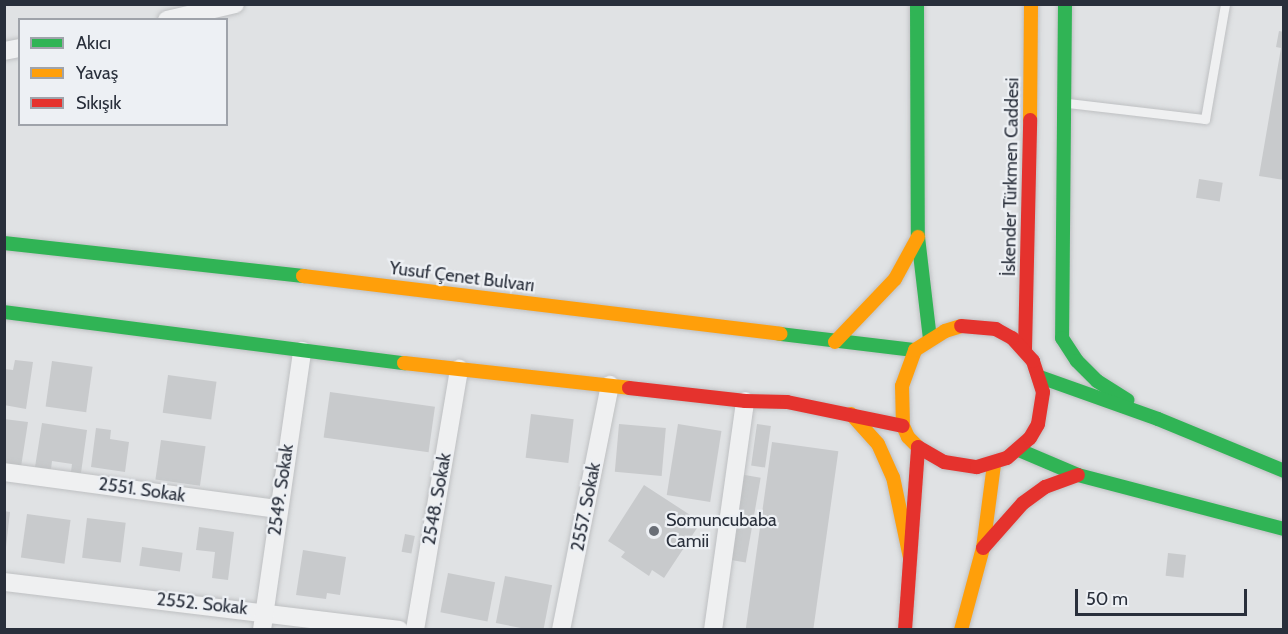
<!DOCTYPE html>
<meta charset="utf-8">
<style>
body{margin:0}
#map{position:relative;width:1288px;height:634px;overflow:hidden;background:#e0e2e4;font-family:Cabin,sans-serif}
div>[style]{position:absolute}
[style*='--x']{left:calc(var(--x)*1px);top:calc(var(--y)*1px);width:calc(var(--w)*1px);rotate:calc(var(--a)*1deg)}
.building>*{inset:0;background:#c8cacc;transform-origin:0 0}
.roads{filter:drop-shadow(0 0 2px #bec0c2) drop-shadow(0 0 2px #bec0c2)}
.lane>*{height:9px;margin:-4.5px;padding:0 4.5px;transform-origin:4.5px;border-radius:4.5px;background:#eff0f1}
.street>*{height:18px;margin:-9px;padding:0 9px;transform-origin:9px;border-radius:9px;background:#eff0f1}
.fast>*{height:14px;margin:-7px;padding:0 7px;transform-origin:7px;border-radius:7px;background:#30b455}
.slow>*{height:14px;margin:-7px;padding:0 7px;transform-origin:7px;border-radius:7px;background:#ff9f0a}
.jam>*{height:14px;margin:-7px;padding:0 7px;transform-origin:7px;border-radius:7px;background:#e5322d}
.dots>*{width:16px;height:16px;translate:-50% -50%;box-sizing:border-box;border:3px solid #edf0f4;border-radius:50%}
span{translate:-50% -50%;white-space:nowrap;text-align:center;line-height:1.15;-webkit-text-stroke:4.5px #edf0f4;paint-order:stroke}
.street-label{font-size:18px;color:#292f3b}
.poi-label{font-size:18px;color:#292f3b}
.left{translate:0 -50%;text-align:left}
.frame{position:absolute;inset:0;border:6px solid #292f3b;pointer-events:none}
.legend{position:absolute;left:18px;top:18px;width:210px;height:108px;box-sizing:border-box;background:#edf0f4;border:2px solid #9fa3aa;margin:0;padding:8px 10px;list-style:none;font-size:18px;color:#292f3b}
.legend li{display:flex;align-items:center;gap:12px;height:30px}
.legend b{width:30px;border:2px solid #9fa3aa}
.scale{position:absolute;left:1075px;top:589px;width:172px;height:27px;box-sizing:border-box;border:3px solid #292f3b;border-top:0;padding-left:8px;font-size:18px;line-height:21px;white-space:nowrap;color:#292f3b;-webkit-text-stroke:4px #edf0f4;paint-order:stroke}
</style>
<div id="map">
<div class="building">
<div style="clip-path:polygon(1279px 31px,1284px 32px,1284px 180px,1259px 176px,1281px 48px,1276px 47px)"></div>
<div style="left:1199px;top:179px;width:24px;height:19px;rotate:9deg"></div>
<div style="clip-path:polygon(15px 360px,33px 362px,26px 409px,4px 405px,4px 369px,13px 370px)"></div>
<div style="left:52px;top:361px;width:41px;height:46px;rotate:8deg"></div>
<div style="left:168px;top:375px;width:49px;height:38px;rotate:8deg"></div>
<div style="left:330px;top:392px;width:106px;height:46px;rotate:8deg"></div>
<div style="left:531px;top:414px;width:43px;height:44px;rotate:7deg"></div>
<div style="clip-path:polygon(4px 419px,28px 422px,21px 467px,4px 465px)"></div>
<div style="clip-path:polygon(42px 423px,87px 430px,81px 473px,71px 472px,72px 464px,52px 461px,51px 469px,35px 467px)"></div>
<div style="left:619px;top:424px;width:47px;height:48px;rotate:5deg"></div>
<div style="left:678px;top:424px;width:44px;height:72px;rotate:9deg"></div>
<div style="left:757px;top:424px;width:14px;height:42px;rotate:8deg"></div>
<div style="clip-path:polygon(96px 428px,111px 430px,110px 439px,129px 442px,125px 472px,91px 467px)"></div>
<div style="left:161px;top:440px;width:45px;height:40px;rotate:8deg"></div>
<div style="left:772px;top:442px;width:67px;height:190px;rotate:8deg"></div>
<div style="left:739px;top:474px;width:22px;height:86px;rotate:10deg"></div>
<div style="clip-path:polygon(644px 485px,701px 522px,664px 578px,652px 570px,649px 576px,621px 557px,625px 552px,608px 541px)"></div>
<div style="clip-path:polygon(4px 511px,10px 512px,6px 547px,4px 547px)"></div>
<div style="left:27px;top:514px;width:44px;height:44px;rotate:8deg"></div>
<div style="left:87px;top:518px;width:39px;height:40px;rotate:7deg"></div>
<div style="clip-path:polygon(199px 527px,234px 532px,228px 580px,212px 578px,215px 552px,196px 550px)"></div>
<div style="left:405px;top:534px;width:10px;height:18px;rotate:11deg"></div>
<div style="left:142px;top:547px;width:41px;height:19px;rotate:8deg"></div>
<div style="clip-path:polygon(303px 550px,346px 557px,340px 595px,327px 593px,326px 599px,296px 595px)"></div>
<div style="left:1168px;top:553px;width:18px;height:23px;rotate:6deg"></div>
<div style="left:448px;top:573px;width:48px;height:40px;rotate:11deg"></div>
<div style="left:505px;top:576px;width:48px;height:48px;rotate:11deg"></div>
</div>
<div class="roads">
<div class="lane">
<div style="--x:1068;--y:103;--w:138;--a:6.7"></div>
<div style="--x:1205;--y:119;--w:117;--a:-80.1"></div>
</div>
<div class="street">
<div style="--x:167;--y:20;--w:70;--a:-13.2"></div>
<div style="--x:4;--y:51;--w:16;--a:-11"></div>
<div style="--x:4;--y:472;--w:277;--a:7.7"></div>
<div style="--x:4;--y:582;--w:398;--a:6.9"></div>
<div style="--x:262;--y:630;--w:282;--a:-81.8"></div>
<div style="--x:415;--y:630;--w:265;--a:-80.4"></div>
<div style="--x:561;--y:630;--w:250;--a:-78.7"></div>
<div style="--x:713;--y:630;--w:231;--a:-82"></div>
</div>
<div class="fast">
<div style="--x:917;--y:4;--w:233;--a:89.8"></div>
<div style="--x:918;--y:237;--w:103;--a:83.3"></div>
<div style="--x:1065;--y:4;--w:334;--a:90.5"></div>
<div style="--x:1062;--y:338;--w:27;--a:57"></div>
<div style="--x:1077;--y:361;--w:28;--a:45"></div>
<div style="--x:1097;--y:381;--w:36;--a:32"></div>
<div style="--x:4;--y:243;--w:301;--a:6.3"></div>
<div style="--x:4;--y:312;--w:403;--a:7.3"></div>
<div style="--x:780;--y:334;--w:136;--a:6.8"></div>
<div style="--x:1040;--y:377;--w:125;--a:19.6"></div>
<div style="--x:1158;--y:419;--w:136;--a:22.4"></div>
<div style="--x:1019;--y:450;--w:64;--a:23"></div>
<div style="--x:1078;--y:475;--w:213;--a:14.7"></div>
</div>
<div class="slow">
<div style="--x:1030;--y:120;--w:116;--a:-89.5"></div>
<div style="--x:303;--y:276;--w:481;--a:6.9"></div>
<div style="--x:835;--y:342;--w:87;--a:-46.4"></div>
<div style="--x:895;--y:279;--w:48;--a:-61.3"></div>
<div style="--x:404;--y:363;--w:226;--a:6.3"></div>
<div style="--x:851;--y:414;--w:40;--a:48"></div>
<div style="--x:878;--y:444;--w:36;--a:66"></div>
<div style="--x:893;--y:477;--w:83;--a:78.1"></div>
<div style="--x:918;--y:447;--w:14;--a:-135"></div>
<div style="--x:908;--y:437;--w:12;--a:-114"></div>
<div style="--x:903;--y:426;--w:40;--a:-91.4"></div>
<div style="--x:902;--y:386;--w:38;--a:-70"></div>
<div style="--x:915;--y:350;--w:36;--a:-32"></div>
<div style="--x:945;--y:331;--w:17;--a:-17"></div>
<div style="--x:961;--y:630;--w:85;--a:-75"></div>
<div style="--x:983;--y:548;--w:85;--a:-82.5"></div>
</div>
<div class="jam">
<div style="--x:1025;--y:349;--w:229;--a:-88.7"></div>
<div style="--x:629;--y:388;--w:117;--a:6.4"></div>
<div style="--x:745;--y:401;--w:42;--a:1.4"></div>
<div style="--x:787;--y:402;--w:118;--a:11.7"></div>
<div style="--x:918;--y:447;--w:30;--a:30"></div>
<div style="--x:944;--y:462;--w:33;--a:9"></div>
<div style="--x:977;--y:467;--w:31;--a:-17"></div>
<div style="--x:1007;--y:458;--w:30;--a:-41"></div>
<div style="--x:1030;--y:438;--w:16;--a:-60"></div>
<div style="--x:1038;--y:424;--w:32;--a:-81"></div>
<div style="--x:1043;--y:392;--w:33;--a:-108"></div>
<div style="--x:1033;--y:361;--w:31;--a:-132"></div>
<div style="--x:1012;--y:338;--w:18;--a:-151"></div>
<div style="--x:996;--y:329;--w:35;--a:-175"></div>
<div style="--x:983;--y:548;--w:60;--a:-48.4"></div>
<div style="--x:1023;--y:503;--w:27;--a:-36"></div>
<div style="--x:1045;--y:487;--w:35;--a:-20"></div>
<div style="--x:905;--y:630;--w:183;--a:-85.9"></div>
</div>
</div>
<div class="dots">
<div style="left:654px;top:531px;background:#696e76"></div>
</div>
<div class="street-label">
<span style="left:1011px;top:177px;rotate:-89deg">İskender Türkmen Caddesi</span>
<span style="left:462px;top:277px;rotate:7deg">Yusuf Çenet Bulvarı</span>
<span style="left:142px;top:490px;rotate:8deg">2551. Sokak</span>
<span style="left:281px;top:490px;rotate:-82deg">2549. Sokak</span>
<span style="left:437px;top:499px;rotate:-80deg">2548. Sokak</span>
<span style="left:586px;top:507px;rotate:-79deg">2557. Sokak</span>
<span style="left:202px;top:604px;rotate:6deg">2552. Sokak</span>
</div>
<div class="poi-label">
<span class="left" style="left:666px;top:531px">Somuncubaba<br>Camii</span>
</div>
<div class="frame"></div>
<ul class="legend">
<li><b style="height:8px;background:#30b455"></b>Akıcı</li>
<li><b style="height:8px;background:#ff9f0a"></b>Yavaş</li>
<li><b style="height:8px;background:#e5322d"></b>Sıkışık</li>
</ul>
<div class="scale">50 m</div>
</div>
